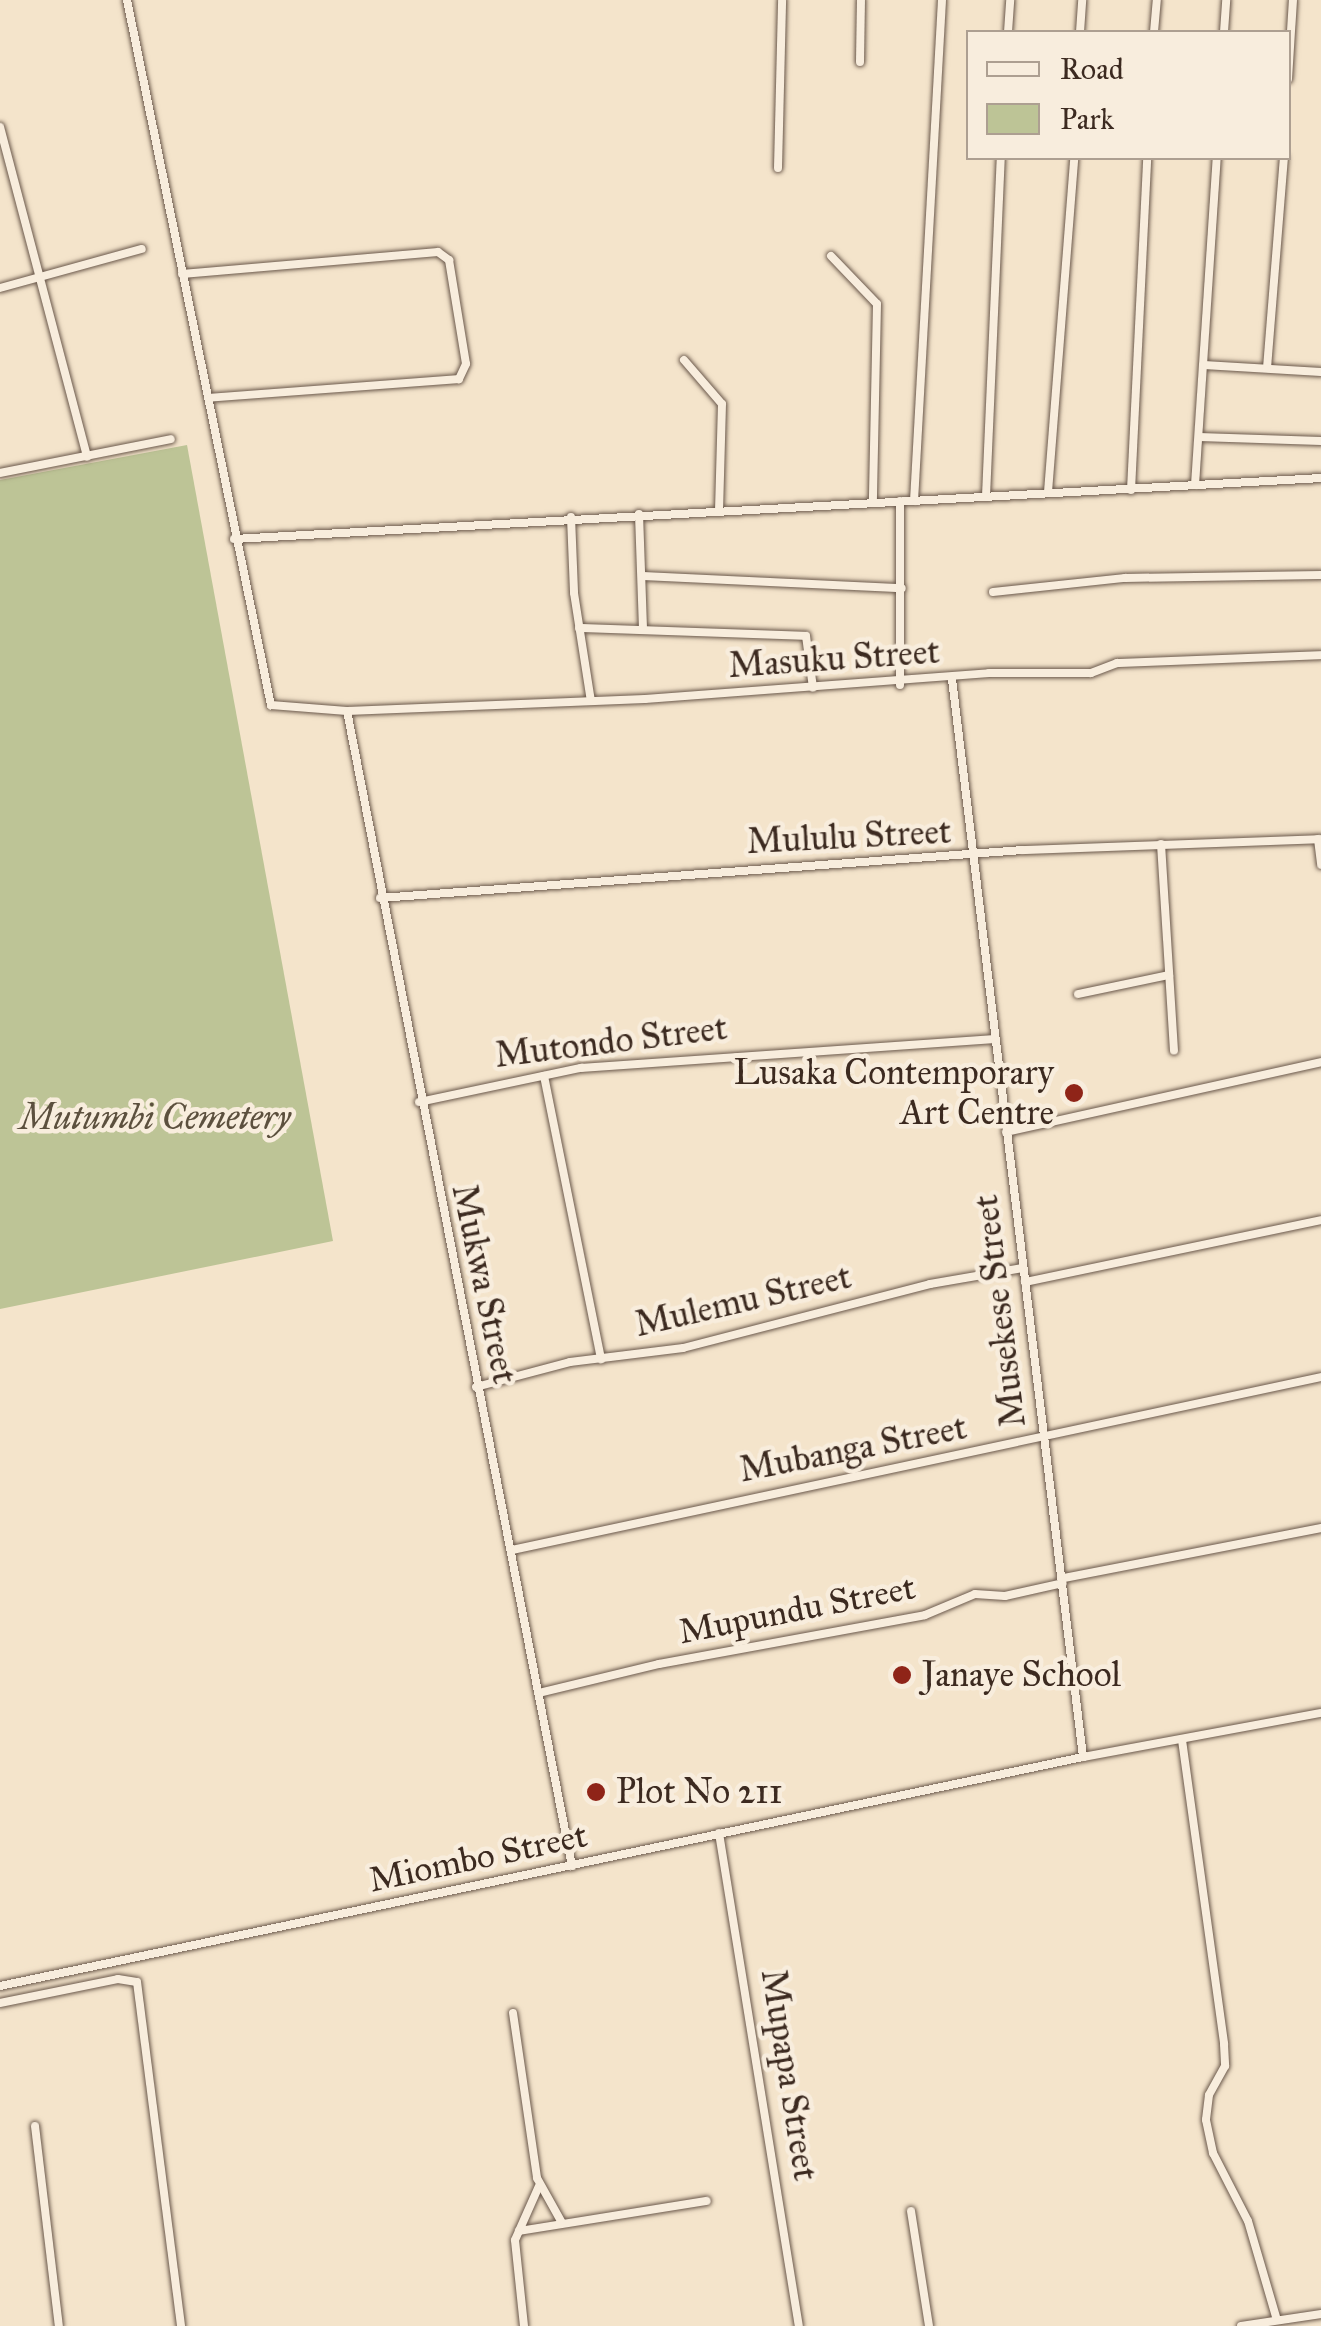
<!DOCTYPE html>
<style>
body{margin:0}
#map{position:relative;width:1321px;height:2326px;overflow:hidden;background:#f4e4cb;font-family:"IM FELL Great Primer",serif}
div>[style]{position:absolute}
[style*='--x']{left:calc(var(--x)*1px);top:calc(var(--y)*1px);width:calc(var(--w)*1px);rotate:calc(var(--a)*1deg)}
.green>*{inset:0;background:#bdc496}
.roads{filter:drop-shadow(0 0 2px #6a584b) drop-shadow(0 0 2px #6a584b)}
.minor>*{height:8px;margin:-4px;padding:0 4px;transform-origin:4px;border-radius:4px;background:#f8eddd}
.dots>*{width:28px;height:28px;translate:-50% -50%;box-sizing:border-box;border:5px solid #f8eddd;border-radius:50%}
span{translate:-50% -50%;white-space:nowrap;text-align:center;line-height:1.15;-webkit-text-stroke:9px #f8eddd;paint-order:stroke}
.street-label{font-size:35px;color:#3c2a20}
.poi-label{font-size:35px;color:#3c2a20}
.right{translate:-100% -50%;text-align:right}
.left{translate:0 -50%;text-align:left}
.park-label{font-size:35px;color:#5c503e;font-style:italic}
.legend{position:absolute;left:966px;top:30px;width:325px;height:130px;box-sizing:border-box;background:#f8eddd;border:2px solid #ad9f91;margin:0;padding:12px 18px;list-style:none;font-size:30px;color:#3c2a20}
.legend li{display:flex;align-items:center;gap:20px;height:50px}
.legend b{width:50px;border:2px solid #ad9f91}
</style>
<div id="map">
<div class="green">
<div style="clip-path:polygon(187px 445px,333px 1241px,0 1309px,0 480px)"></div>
</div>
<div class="roads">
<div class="minor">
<div style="--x:127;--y:0;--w:720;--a:78.46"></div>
<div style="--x:271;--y:705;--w:76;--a:4.5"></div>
<div style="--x:347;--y:711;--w:298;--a:-2.3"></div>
<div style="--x:645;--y:699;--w:345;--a:-4.3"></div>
<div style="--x:989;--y:673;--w:102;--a:0"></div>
<div style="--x:1091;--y:673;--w:28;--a:-21"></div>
<div style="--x:1117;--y:663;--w:204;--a:-2.2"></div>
<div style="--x:1008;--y:32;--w:32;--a:-86"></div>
<div style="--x:1080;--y:32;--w:32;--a:-86"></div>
<div style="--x:1154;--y:32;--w:32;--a:-85"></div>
<div style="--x:1224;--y:32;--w:32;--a:-86"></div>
<div style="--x:860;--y:62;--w:62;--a:-89.1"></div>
<div style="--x:1288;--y:79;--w:79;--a:-86.4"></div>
<div style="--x:0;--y:127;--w:341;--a:75.2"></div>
<div style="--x:778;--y:168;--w:168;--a:-88.6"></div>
<div style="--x:831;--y:256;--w:66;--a:46.2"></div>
<div style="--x:877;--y:304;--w:198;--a:91.2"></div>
<div style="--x:182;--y:274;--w:257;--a:-4.9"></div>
<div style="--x:438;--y:252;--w:14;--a:36"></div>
<div style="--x:449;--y:260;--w:105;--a:80.7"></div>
<div style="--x:466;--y:364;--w:17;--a:115"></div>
<div style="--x:459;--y:379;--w:251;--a:175.7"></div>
<div style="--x:0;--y:288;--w:147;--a:-15.4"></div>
<div style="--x:684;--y:360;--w:58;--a:49.2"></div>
<div style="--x:722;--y:404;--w:106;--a:91.6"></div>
<div style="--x:1204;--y:365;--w:117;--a:3.4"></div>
<div style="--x:1267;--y:368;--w:211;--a:-85.4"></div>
<div style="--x:1199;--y:437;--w:122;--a:1.9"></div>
<div style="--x:0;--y:473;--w:174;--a:-11.2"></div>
<div style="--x:1195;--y:485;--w:328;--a:-86.2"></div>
<div style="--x:1131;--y:490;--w:332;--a:-87.2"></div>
<div style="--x:1048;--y:492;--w:335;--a:-85.5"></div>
<div style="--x:986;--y:496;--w:338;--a:-87.5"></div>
<div style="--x:914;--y:501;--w:502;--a:-86.8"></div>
<div style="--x:639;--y:514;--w:114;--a:88"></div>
<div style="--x:571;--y:517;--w:76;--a:87.7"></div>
<div style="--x:574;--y:593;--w:109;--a:81.1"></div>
<div style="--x:234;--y:539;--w:1089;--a:-3.21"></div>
<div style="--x:643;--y:576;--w:259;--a:2.7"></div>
<div style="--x:993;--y:592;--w:133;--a:-6.1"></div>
<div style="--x:1125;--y:578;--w:196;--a:-0.9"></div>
<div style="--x:579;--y:628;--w:227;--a:2"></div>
<div style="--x:806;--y:636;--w:52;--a:82.3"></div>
<div style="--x:952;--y:679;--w:1086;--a:83.07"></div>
<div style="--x:900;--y:685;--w:184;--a:-90"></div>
<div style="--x:347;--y:711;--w:1177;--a:78.98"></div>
<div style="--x:1318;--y:839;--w:26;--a:83"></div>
<div style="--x:1161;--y:844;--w:207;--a:86.4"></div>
<div style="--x:380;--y:898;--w:645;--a:-4.27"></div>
<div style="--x:1023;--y:850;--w:298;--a:-2.1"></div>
<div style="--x:1078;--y:994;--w:93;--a:-11.8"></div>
<div style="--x:544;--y:1076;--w:289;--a:78.6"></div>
<div style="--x:419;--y:1102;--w:166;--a:-11.9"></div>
<div style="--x:581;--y:1068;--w:411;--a:-4"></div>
<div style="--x:1006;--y:1132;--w:323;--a:-12.5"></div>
<div style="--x:1025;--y:1282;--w:302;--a:-11.8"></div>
<div style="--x:476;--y:1387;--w:97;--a:-14.9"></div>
<div style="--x:570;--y:1362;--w:114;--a:-7.1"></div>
<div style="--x:683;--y:1348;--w:255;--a:-14.5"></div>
<div style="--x:930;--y:1284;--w:94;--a:-9.8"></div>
<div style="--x:512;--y:1550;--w:827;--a:-12.07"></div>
<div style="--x:1064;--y:1578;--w:262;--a:-11"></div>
<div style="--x:539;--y:1693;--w:123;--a:-13.6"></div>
<div style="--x:659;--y:1664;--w:270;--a:-10.4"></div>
<div style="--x:925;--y:1615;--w:54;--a:-22.8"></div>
<div style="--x:975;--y:1594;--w:30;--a:4"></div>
<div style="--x:1005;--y:1596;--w:59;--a:-12.6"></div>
<div style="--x:1182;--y:1740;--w:307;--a:82.1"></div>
<div style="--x:1224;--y:2044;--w:22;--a:87"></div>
<div style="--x:1225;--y:2066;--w:33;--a:119"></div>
<div style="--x:1209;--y:2095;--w:25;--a:97"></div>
<div style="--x:1206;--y:2120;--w:34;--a:78"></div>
<div style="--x:1213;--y:2153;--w:76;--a:62.8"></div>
<div style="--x:1248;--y:2221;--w:103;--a:73.7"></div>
<div style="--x:719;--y:1833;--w:499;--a:80.8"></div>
<div style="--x:0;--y:1986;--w:1107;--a:-11.94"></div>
<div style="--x:1083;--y:1757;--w:242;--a:-10.5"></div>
<div style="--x:0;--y:2003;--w:120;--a:-11.5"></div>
<div style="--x:118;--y:1979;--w:19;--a:9"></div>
<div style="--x:137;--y:1982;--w:347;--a:82.7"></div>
<div style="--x:513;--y:2013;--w:167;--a:81.7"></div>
<div style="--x:537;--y:2178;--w:51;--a:60.9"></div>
<div style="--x:35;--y:2126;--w:201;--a:83.2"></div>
<div style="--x:911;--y:2211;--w:116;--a:81.1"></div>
<div style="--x:519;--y:2231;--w:49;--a:-66"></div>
<div style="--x:524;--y:2326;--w:86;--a:-96"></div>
<div style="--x:515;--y:2240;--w:10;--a:-66"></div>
<div style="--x:519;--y:2231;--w:190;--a:-9.1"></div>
<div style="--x:1241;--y:2326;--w:81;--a:-8.5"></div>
</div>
</div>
<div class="dots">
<div style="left:1074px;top:1093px;background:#8f2418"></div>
<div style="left:902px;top:1675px;background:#8f2418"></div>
<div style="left:596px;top:1792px;background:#8f2418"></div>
</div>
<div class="street-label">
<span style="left:834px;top:659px;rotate:-4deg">Masuku Street</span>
<span style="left:849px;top:837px;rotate:-3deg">Mululu Street</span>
<span style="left:611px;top:1042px;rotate:-7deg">Mutondo Street</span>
<span style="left:484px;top:1284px;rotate:78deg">Mukwa Street</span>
<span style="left:743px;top:1301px;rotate:-13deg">Mulemu Street</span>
<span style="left:1000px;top:1311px;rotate:-97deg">Musekese Street</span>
<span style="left:853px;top:1449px;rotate:-11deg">Mubanga Street</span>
<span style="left:797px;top:1610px;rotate:-11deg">Mupundu Street</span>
<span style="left:478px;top:1858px;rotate:-12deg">Miombo Street</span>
<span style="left:789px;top:2075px;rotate:81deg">Mupapa Street</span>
</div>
<div class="poi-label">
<span class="right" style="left:1054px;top:1093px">Lusaka Contemporary<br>Art Centre</span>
<span class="left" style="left:922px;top:1675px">Janaye School</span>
<span class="left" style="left:616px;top:1792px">Plot No 211</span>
</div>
<div class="park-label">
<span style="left:155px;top:1118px">Mutumbi Cemetery</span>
</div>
<ul class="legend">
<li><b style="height:12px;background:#f8eddd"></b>Road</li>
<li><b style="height:28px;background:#bdc496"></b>Park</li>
</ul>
</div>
